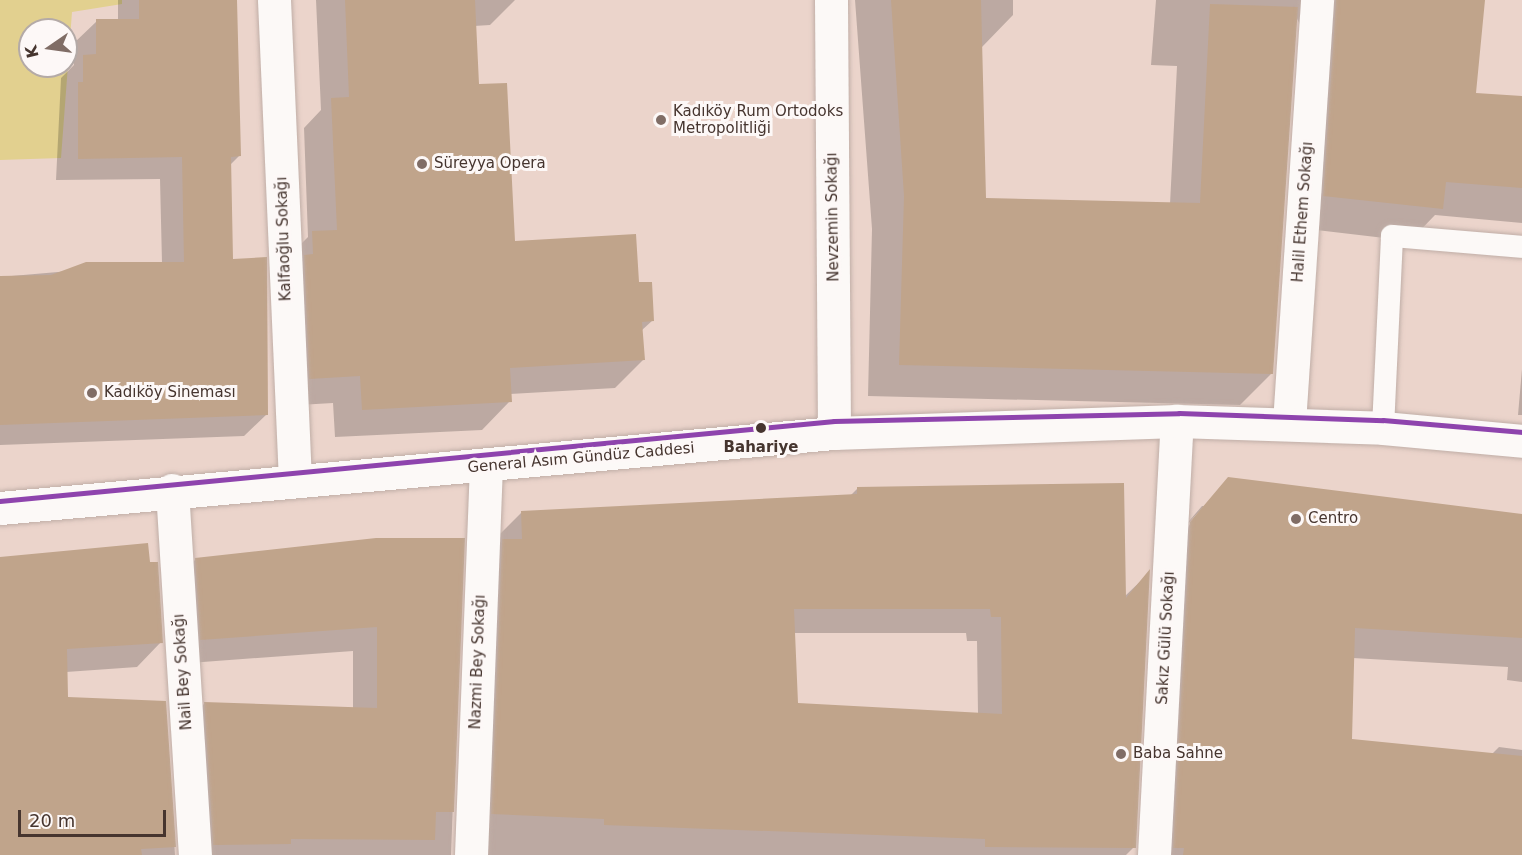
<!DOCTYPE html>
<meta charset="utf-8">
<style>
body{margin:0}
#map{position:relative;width:1522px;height:855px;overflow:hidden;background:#ebd4cb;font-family:"DejaVu Sans",sans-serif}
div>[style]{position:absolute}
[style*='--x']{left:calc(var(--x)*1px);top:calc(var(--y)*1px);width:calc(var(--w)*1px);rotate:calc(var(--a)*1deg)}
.green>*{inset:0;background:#e2d08f}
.shadow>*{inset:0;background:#0003}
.building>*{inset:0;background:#c0a48b}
.roads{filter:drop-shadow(0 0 2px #c0aea7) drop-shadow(0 0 2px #c0aea7)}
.service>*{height:22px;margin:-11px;padding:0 11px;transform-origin:11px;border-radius:11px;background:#fcf9f7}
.pedestrian>*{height:33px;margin:-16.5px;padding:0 16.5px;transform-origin:16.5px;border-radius:16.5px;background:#fcf9f7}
.minor>*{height:33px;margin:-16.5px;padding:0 16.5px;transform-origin:16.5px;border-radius:16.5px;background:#fcf9f7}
.tertiary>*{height:33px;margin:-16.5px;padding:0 16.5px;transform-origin:16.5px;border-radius:16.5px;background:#fcf9f7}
.tram-1>*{height:4.5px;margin:-2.25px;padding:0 2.25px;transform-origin:2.25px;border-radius:2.25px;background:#8e44ad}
.dots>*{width:16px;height:16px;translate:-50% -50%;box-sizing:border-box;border:3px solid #fdf8f7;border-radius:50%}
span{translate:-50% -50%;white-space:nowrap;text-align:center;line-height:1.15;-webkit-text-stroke:6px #fdf8f7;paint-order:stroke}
.poi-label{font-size:15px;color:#46352f}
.left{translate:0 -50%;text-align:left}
.street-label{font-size:15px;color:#46352f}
.stop-label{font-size:15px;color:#46352f;font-weight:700}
.north{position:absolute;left:18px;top:18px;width:60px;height:60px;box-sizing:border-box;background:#fdf8f7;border:2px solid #b4aaa7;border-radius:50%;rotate:257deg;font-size:16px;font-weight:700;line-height:24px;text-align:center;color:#46352f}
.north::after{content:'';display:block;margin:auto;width:21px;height:27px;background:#806d66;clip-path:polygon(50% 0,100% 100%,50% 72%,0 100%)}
.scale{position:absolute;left:18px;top:810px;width:148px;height:27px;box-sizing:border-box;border:3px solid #46352f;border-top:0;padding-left:8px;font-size:18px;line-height:21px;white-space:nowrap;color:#46352f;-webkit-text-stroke:4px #fdf8f7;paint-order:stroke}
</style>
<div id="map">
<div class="green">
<div style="clip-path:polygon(evenodd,0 0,122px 0,122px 4px,72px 12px,61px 158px,0 160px,0 0,30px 30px,66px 30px,66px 66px,30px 66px,30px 30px)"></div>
</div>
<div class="shadow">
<div style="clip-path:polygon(118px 0,236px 0,239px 156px,230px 165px,232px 261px,265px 259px,267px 414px,244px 436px,0 445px,0 277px,162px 263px,160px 179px,56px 180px,61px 78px,74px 65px,74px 43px,97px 21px,118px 21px)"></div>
<div style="clip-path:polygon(316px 0,515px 0,490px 25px,474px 26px,477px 86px,513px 242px,638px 283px,653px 320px,641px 331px,643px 360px,615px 388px,510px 394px,510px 401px,482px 430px,335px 437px,333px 403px,282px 406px,284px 261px,308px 237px,304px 128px,321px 110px)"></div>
<div style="clip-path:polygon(855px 0,1013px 0,1013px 15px,981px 48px,984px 199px,1170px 204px,1177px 66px,1151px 65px,1156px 0,1483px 0,1474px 94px,1522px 98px,1522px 223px,1435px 215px,1410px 241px,1291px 227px,1304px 34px,1296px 16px,1272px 373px,1240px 405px,868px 396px,872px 229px)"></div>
<div style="clip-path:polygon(1522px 369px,1522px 415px,1518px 415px)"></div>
<div style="clip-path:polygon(evenodd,1229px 479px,1522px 516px,1522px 682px,1507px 680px,1508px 667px,1353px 658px,1350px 740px,1491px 755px,1499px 747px,1522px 750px,1522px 855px,1146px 855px,1162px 552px,1229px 479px,1202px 506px,1206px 506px,1187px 528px,1184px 527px,1202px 506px)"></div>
<div style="clip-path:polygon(evenodd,858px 488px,1124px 597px,1149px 573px,1134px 847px,1126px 855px,467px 855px,497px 537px,521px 513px,850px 496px,858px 488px,794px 633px,966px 633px,967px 641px,977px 641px,978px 714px,797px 705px,794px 633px)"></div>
<div style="clip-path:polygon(463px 540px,451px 855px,188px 855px,180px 728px,205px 703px,353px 708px,353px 651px,176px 664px,171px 584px,196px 559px)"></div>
<div style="clip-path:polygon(0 559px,161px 642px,137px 667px,66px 672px,66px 699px,165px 702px,175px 855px,0 855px)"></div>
</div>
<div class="building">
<div style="clip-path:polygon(139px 0,237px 0,241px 156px,231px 157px,233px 259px,267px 257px,268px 415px,0 425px,0 276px,51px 275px,86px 262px,184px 262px,182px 157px,78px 159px,78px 82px,83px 82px,83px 55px,96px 54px,96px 19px,139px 19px)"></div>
<div style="clip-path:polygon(345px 0,475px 0,479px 84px,507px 83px,515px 241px,636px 234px,639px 282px,652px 282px,654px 321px,642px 322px,645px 360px,510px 368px,512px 402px,362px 410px,360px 376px,309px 379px,304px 255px,313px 254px,312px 231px,337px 230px,331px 98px,349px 97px)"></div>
<div style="clip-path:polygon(891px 0,981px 0,986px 198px,1200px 203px,1210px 4px,1298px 7px,1273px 374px,899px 365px,904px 196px)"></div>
<div style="clip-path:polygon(1336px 0,1485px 0,1476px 93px,1522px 96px,1522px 188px,1446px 182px,1443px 209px,1323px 196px)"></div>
<div style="clip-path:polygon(1228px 477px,1522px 514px,1522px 638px,1355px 628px,1352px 739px,1522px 756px,1522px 855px,1183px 855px,1184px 848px,1173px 848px,1190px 522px)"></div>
<div style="clip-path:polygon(evenodd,1124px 483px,1126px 598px,1150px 569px,1136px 848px,985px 847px,985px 839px,604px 825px,604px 819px,491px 814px,502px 539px,522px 539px,521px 511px,857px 494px,857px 487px,1124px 483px,794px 609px,990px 609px,991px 617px,1001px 617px,1002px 714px,798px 703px,794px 609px)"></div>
<div style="clip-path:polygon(376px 538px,465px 538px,454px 812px,436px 812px,435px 840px,291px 839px,291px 844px,213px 845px,204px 702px,377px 708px,377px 627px,200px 640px,195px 558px)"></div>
<div style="clip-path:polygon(148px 543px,150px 562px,158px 562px,163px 643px,67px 649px,68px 697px,166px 701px,176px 847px,141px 849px,142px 855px,0 855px,0 557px)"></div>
</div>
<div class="roads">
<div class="service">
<div style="--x:1383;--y:428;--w:192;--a:-87.3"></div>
<div style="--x:1392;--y:236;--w:130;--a:4.8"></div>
</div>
<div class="pedestrian">
<div style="--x:471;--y:855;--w:387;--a:-87.8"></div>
</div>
<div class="minor">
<div style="--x:274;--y:0;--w:478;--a:87.5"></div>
<div style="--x:831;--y:0;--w:433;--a:89.6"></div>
<div style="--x:1289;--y:423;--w:424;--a:-86.2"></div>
<div style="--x:172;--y:490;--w:366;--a:86.4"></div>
<div style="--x:1154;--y:855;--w:435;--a:-87"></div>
</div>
<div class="tertiary">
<div style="--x:0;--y:508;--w:837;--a:-5.14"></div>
<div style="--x:834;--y:433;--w:343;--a:-2"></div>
<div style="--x:1177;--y:421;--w:206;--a:1.9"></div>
<div style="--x:1383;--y:428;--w:140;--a:5.3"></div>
</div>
</div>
<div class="tram-1">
<div style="--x:0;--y:501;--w:838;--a:-5.48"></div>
<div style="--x:834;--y:421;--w:345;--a:-1.3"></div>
<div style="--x:1179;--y:413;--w:204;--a:2"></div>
<div style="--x:1383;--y:420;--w:140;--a:4.9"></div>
</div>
<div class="dots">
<div style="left:661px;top:120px;background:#806d66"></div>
<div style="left:422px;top:164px;background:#806d66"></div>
<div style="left:92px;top:393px;background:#806d66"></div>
<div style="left:761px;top:428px;background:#46352f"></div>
<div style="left:1296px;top:519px;background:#806d66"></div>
<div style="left:1121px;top:754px;background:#806d66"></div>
</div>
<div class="poi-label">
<span class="left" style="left:673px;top:120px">Kadıköy Rum Ortodoks<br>Metropolitliği</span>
<span class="left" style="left:434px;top:164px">Süreyya Opera</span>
<span class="left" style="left:104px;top:393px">Kadıköy Sineması</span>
<span class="left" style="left:1308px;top:519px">Centro</span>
<span class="left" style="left:1133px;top:754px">Baba Sahne</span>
</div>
<div class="street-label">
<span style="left:1303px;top:212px;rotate:-86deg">Halil Ethem Sokağı</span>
<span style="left:833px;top:217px;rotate:-91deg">Nevzemin Sokağı</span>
<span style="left:284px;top:239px;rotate:-92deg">Kalfaoğlu Sokağı</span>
<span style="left:581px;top:458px;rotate:-5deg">General Asım Gündüz Caddesi</span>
<span style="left:1166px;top:638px;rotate:-87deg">Sakız Gülü Sokağı</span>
<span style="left:478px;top:662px;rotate:-88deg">Nazmi Bey Sokağı</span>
<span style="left:183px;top:672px;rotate:-94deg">Nail Bey Sokağı</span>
</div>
<div class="stop-label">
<span style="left:761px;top:448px">Bahariye</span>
</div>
<div class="north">K</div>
<div class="scale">20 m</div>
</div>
